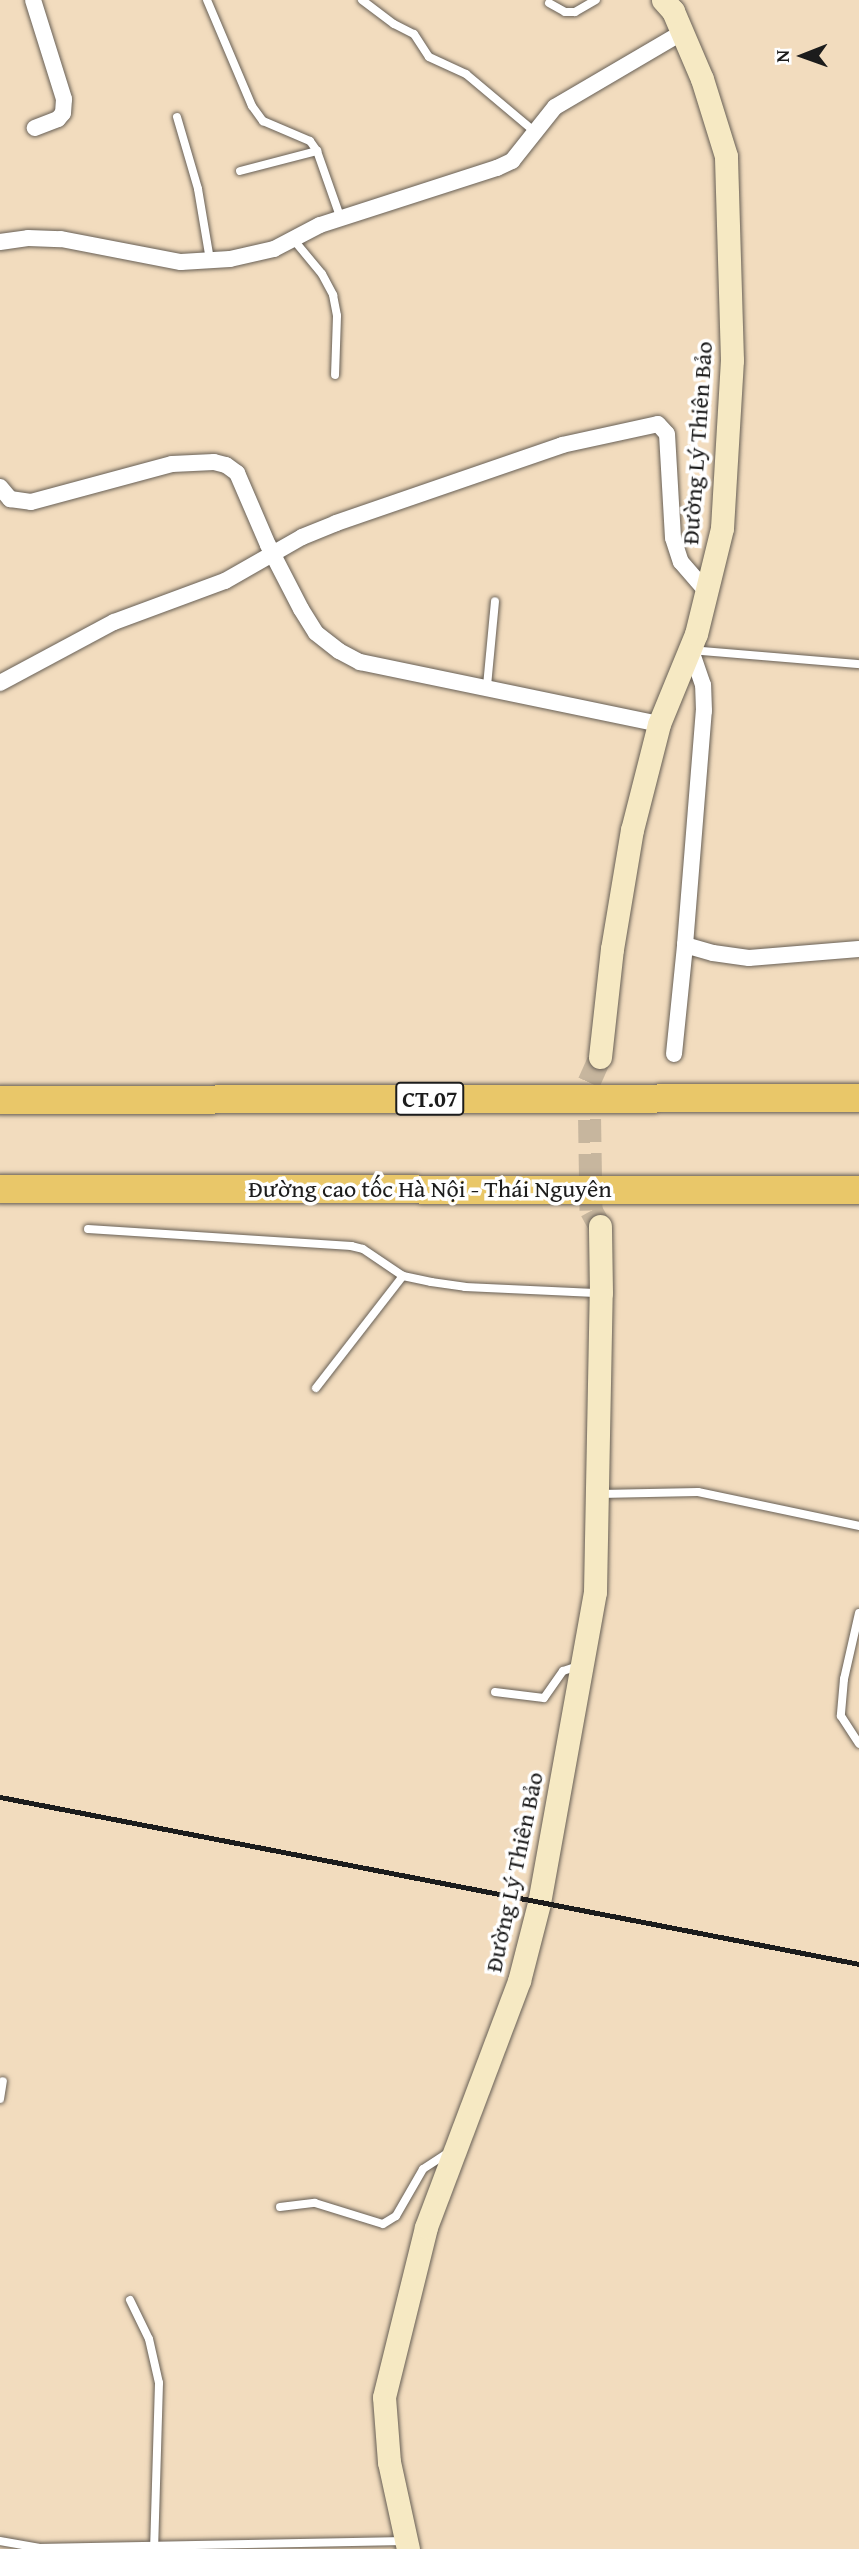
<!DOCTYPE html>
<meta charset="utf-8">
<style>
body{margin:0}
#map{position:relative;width:859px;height:2549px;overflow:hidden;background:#f2dcbe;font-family:"Gentium Book Plus",serif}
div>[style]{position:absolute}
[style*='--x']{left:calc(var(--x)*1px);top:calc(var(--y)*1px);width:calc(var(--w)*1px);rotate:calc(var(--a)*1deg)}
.secondary-tunnel>*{height:23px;margin-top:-11.5px;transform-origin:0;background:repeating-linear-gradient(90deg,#c7b69e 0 23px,transparent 0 34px)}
.roads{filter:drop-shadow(0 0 2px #675f55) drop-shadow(0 0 2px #675f55)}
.lane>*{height:8px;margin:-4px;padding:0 4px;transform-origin:4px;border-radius:4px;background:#fff}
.street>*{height:16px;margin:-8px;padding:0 8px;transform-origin:8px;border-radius:8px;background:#fff}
.secondary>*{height:23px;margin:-11.5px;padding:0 11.5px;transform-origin:11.5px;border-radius:11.5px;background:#f6e9c3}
.highway>*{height:28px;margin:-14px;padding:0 14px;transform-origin:14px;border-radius:14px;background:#e9c769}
.rail>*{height:5px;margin:-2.5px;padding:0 2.5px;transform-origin:2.5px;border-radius:2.5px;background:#1c1c1c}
span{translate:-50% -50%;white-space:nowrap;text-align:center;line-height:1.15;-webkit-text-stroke:7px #fff;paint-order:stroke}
.shield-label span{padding:2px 5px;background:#fff;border:2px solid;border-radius:5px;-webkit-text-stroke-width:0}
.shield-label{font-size:23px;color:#1c1c1c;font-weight:700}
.street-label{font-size:24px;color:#1c1c1c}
.north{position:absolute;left:768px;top:21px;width:70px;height:70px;-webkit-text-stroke:5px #fff;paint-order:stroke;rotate:269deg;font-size:19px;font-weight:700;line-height:28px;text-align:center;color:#1c1c1c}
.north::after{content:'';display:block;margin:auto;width:24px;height:32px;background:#1c1c1c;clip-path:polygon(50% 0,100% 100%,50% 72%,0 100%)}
</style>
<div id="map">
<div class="secondary-tunnel">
<div style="--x:600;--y:1226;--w:18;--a:-119"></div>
<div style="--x:591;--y:1210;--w:128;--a:-90.9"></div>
<div style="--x:589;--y:1082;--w:27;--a:-66"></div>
</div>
<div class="roads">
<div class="lane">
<div style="--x:207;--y:0;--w:115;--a:67"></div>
<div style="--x:252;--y:106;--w:19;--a:54"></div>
<div style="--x:263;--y:121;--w:51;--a:23.1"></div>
<div style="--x:310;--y:141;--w:12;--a:55"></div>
<div style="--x:317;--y:151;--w:72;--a:70.6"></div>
<div style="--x:362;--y:0;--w:40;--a:37"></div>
<div style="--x:394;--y:24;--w:22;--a:27"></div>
<div style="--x:414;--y:34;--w:27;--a:57"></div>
<div style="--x:429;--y:57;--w:41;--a:24.7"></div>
<div style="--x:466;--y:74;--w:89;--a:40"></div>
<div style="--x:549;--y:3;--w:18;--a:29"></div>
<div style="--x:565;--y:12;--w:10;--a:0"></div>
<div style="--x:575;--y:12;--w:24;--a:-30"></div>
<div style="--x:177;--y:117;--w:75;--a:73.7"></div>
<div style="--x:198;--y:189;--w:72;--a:80.4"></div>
<div style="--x:240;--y:171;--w:80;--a:-14.6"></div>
<div style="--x:293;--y:239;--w:45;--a:50.4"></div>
<div style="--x:322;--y:274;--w:24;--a:62"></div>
<div style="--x:333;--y:295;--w:21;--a:79"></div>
<div style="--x:337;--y:316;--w:59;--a:91.9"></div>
<div style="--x:691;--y:650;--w:169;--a:4.8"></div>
<div style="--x:487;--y:686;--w:85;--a:-84.6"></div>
<div style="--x:88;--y:1229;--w:264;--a:3.7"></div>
<div style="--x:351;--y:1246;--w:12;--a:14"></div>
<div style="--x:363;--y:1249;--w:48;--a:34"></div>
<div style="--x:403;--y:1276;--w:29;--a:12"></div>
<div style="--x:431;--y:1282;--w:34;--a:8"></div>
<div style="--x:465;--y:1287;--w:133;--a:2.6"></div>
<div style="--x:316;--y:1388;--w:142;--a:-52.2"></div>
<div style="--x:600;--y:1494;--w:98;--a:-1.2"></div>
<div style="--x:698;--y:1492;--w:165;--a:11.9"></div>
<div style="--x:859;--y:1613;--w:68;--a:102.8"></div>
<div style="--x:844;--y:1679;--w:37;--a:95"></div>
<div style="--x:841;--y:1716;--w:33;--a:57"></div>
<div style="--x:495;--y:1692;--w:49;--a:7"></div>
<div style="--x:544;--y:1698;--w:33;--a:-55"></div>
<div style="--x:563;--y:1671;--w:16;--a:-18"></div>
<div style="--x:0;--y:2099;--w:18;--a:-81"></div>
<div style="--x:280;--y:2207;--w:35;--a:-7"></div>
<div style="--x:315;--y:2203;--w:71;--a:17.2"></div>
<div style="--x:383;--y:2224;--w:15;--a:-32"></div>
<div style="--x:396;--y:2216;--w:54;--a:-60.1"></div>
<div style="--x:423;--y:2169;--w:31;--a:-33"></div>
<div style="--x:130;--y:2300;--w:43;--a:64"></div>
<div style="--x:149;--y:2339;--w:45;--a:77.2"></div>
<div style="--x:159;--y:2383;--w:164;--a:91.7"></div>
<div style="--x:0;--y:2541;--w:39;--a:10"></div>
<div style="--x:38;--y:2548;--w:367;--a:-1.1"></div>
</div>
<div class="street">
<div style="--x:33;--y:0;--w:104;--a:72.6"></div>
<div style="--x:64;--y:99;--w:14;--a:94"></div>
<div style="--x:63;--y:113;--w:8;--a:130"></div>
<div style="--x:58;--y:119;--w:25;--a:159"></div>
<div style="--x:0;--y:242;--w:28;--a:-8"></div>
<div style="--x:28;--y:238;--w:33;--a:2"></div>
<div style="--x:61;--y:239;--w:122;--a:10.9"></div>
<div style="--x:181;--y:262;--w:49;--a:-3.5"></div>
<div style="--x:230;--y:259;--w:45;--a:-12.8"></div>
<div style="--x:274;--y:249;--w:52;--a:-27.6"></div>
<div style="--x:320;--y:225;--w:186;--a:-17.9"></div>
<div style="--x:497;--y:168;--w:17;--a:-25"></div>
<div style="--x:512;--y:161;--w:69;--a:-51.5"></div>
<div style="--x:555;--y:107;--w:148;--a:-30.4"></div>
<div style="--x:0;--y:487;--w:16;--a:50"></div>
<div style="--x:10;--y:499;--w:21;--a:8"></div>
<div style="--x:31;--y:502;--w:146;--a:-15.1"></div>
<div style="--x:172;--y:464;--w:42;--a:-2.7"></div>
<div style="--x:214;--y:462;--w:12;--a:14"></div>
<div style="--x:226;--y:465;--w:14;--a:36"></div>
<div style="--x:237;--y:473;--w:78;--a:66.7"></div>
<div style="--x:268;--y:545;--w:72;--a:62.7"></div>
<div style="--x:301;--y:609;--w:28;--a:58"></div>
<div style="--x:316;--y:633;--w:29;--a:38"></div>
<div style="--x:339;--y:651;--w:24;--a:28"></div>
<div style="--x:360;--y:662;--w:305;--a:11.7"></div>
<div style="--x:0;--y:683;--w:129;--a:-28.2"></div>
<div style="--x:114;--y:622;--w:118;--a:-20.3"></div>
<div style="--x:225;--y:581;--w:89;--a:-29.7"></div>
<div style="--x:302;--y:537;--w:37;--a:-22"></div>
<div style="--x:336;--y:523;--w:239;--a:-19"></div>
<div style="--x:562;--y:445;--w:98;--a:-12.3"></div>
<div style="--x:658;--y:424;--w:13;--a:48"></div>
<div style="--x:667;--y:434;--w:104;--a:86.7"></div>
<div style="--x:673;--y:538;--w:25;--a:72"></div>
<div style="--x:681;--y:562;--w:38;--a:49"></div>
<div style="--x:685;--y:945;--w:235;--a:-85.4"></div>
<div style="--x:704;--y:711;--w:26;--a:-92"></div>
<div style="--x:703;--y:685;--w:37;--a:-109"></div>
<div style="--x:674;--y:1054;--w:110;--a:-84.2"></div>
<div style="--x:685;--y:945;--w:29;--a:16"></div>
<div style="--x:713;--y:953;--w:36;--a:8"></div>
<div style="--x:749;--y:958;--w:110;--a:-4.7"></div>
</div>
<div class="secondary">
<div style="--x:600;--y:1057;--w:109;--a:-83.7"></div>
<div style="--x:612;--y:949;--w:121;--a:-80.5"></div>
<div style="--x:632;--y:830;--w:109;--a:-75.7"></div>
<div style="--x:659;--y:724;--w:97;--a:-67.7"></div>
<div style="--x:696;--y:634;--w:109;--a:-76.2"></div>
<div style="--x:722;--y:528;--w:168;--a:-86.6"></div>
<div style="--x:732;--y:360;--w:204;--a:-91.7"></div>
<div style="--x:726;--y:156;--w:81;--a:-107.3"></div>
<div style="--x:702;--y:79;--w:74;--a:-113.1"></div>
<div style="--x:673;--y:11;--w:15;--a:-132"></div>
<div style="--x:408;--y:2549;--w:89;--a:-102.3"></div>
<div style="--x:389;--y:2462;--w:65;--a:-94.4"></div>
<div style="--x:384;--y:2397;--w:175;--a:-76.1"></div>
<div style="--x:426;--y:2227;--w:263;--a:-69.3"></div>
<div style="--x:519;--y:1981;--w:81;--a:-75.6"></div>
<div style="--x:539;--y:1903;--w:316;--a:-79.8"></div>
<div style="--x:595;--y:1592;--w:299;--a:-88.9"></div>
<div style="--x:601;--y:1293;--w:67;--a:-90.9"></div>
</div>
<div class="highway">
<div style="--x:0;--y:1100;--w:859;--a:-0.13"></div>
<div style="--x:0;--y:1189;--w:859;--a:0.07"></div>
</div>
</div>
<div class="rail">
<div style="--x:0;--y:1797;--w:875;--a:11"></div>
</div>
<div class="shield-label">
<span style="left:430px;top:1099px">CT.07</span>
</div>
<div class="street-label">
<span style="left:697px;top:443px;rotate:-86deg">Đường Lý Thiên Bảo</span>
<span style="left:430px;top:1189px">Đường cao tốc Hà Nội - Thái Nguyên</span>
<span style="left:514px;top:1872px;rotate:-78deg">Đường Lý Thiên Bảo</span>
</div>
<div class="north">N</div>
</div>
